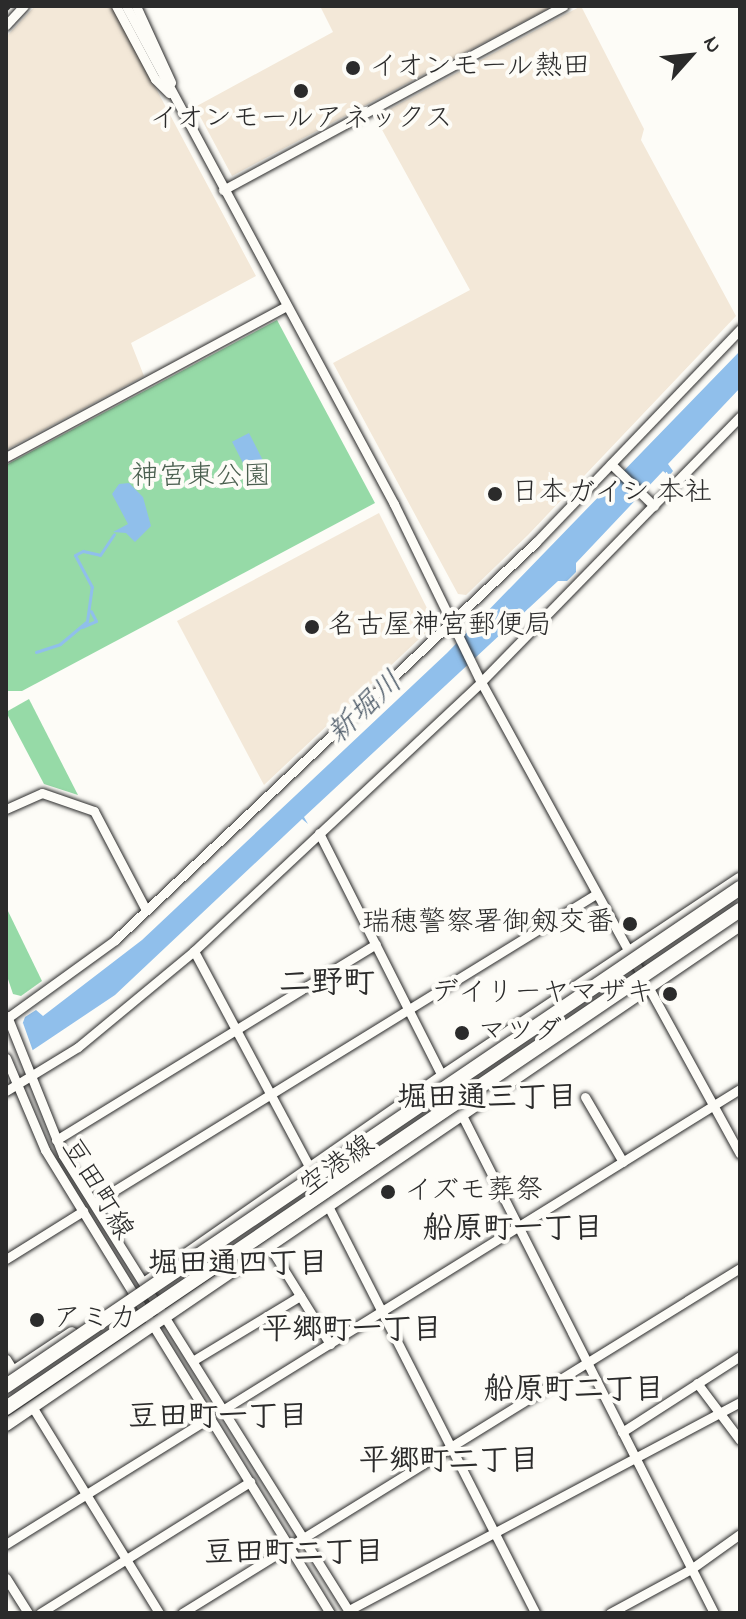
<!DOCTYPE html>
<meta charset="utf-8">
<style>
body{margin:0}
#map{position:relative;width:746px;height:1619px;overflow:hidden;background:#fdfcf7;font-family:"Indie Flower","Klee One",sans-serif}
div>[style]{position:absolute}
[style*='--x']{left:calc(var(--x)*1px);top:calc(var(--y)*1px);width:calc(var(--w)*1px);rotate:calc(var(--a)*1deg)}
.built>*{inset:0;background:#f3e8d8}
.green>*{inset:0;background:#96daa7}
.water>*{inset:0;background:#90bfeb;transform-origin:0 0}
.pier>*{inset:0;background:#fdfcf7}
.stream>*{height:3px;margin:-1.5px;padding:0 1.5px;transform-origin:1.5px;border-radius:1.5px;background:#90bfeb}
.roads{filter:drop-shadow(0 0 2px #2b2b2b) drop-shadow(0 0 2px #2b2b2b)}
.minor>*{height:9px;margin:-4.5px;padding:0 4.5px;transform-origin:4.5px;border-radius:4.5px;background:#fdfcf7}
.major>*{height:12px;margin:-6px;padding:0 6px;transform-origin:6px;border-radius:6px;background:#fdfcf7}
.rail>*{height:3px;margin-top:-1.5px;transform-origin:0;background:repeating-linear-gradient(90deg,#2b2b2b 0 12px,transparent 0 18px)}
.bridges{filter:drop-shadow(0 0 2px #2b2b2b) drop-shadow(0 0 2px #2b2b2b)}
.highway-bridge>*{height:14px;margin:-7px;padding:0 7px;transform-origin:7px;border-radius:7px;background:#fdfcf7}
.dots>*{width:22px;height:22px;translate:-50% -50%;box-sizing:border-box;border:4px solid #fdfcf7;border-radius:50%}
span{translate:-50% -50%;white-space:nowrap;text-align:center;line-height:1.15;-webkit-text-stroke:8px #fdfcf7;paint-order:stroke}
.poi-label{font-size:28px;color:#2b2b2b}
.left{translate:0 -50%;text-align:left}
.right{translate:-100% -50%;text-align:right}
.park-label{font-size:28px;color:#4b6050}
.street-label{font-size:28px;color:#2b2b2b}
.water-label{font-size:30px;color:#495765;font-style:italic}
.neighbourhood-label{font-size:30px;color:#2b2b2b;font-weight:700}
.quarter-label{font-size:32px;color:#2b2b2b;font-weight:700}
.frame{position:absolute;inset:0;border:8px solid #2b2b2b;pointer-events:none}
.north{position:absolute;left:650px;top:16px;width:80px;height:80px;-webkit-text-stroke:6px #fdfcf7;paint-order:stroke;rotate:63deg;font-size:22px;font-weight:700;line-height:32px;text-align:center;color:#2b2b2b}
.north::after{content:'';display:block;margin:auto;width:28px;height:36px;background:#2b2b2b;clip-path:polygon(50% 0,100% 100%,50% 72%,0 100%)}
</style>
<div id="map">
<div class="built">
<div style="clip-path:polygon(35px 6px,112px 6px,256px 276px,131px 343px,144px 376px,6px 450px,6px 37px)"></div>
<div style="clip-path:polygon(320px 6px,553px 6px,232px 176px,195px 107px,333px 32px)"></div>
<div style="clip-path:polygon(581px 6px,644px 129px,641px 140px,736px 316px,528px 535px,466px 595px,458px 594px,333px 363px,470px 290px,375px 117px)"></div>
<div style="clip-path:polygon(379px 513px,435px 624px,264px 785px,177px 621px)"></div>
</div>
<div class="green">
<div style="clip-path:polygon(277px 320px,375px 503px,22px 691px,6px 691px,6px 465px)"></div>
<div style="clip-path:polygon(29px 699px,78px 795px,44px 784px,6px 712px)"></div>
<div style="clip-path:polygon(6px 907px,42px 981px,21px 996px,13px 994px,6px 973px)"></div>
</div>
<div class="water">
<div style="clip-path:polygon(740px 351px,740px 388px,668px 464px,673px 471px,669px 476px,663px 471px,576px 563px,576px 572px,567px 581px,558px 581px,304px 817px,308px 824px,302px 819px,115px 995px,6px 1068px,25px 1017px,36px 1010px,43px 1016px,142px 940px,447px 653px)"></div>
<div style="left:249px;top:433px;width:33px;height:19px;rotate:63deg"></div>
<div style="clip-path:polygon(129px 483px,143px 497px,151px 526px,135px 542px,126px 533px,113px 532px,128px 524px,112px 494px,119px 484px)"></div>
</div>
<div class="pier">
<div style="clip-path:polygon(23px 1023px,34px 1054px,6px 1072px,6px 1033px)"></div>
</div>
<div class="stream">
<div style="--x:82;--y:627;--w:15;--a:-23"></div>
<div style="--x:96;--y:621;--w:11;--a:-117"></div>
<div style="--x:36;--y:652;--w:25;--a:-18"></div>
<div style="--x:60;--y:644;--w:35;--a:-40"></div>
<div style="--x:87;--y:621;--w:34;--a:-82"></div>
<div style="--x:92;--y:587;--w:36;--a:-118"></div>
<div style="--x:75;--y:555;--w:9;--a:-27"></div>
<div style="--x:83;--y:551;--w:17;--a:13"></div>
<div style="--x:100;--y:555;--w:25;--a:-56"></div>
</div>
<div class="roads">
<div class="minor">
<div style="--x:116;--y:6;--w:83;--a:61.9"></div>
<div style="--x:155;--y:79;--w:20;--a:45"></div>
<div style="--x:126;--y:6;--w:566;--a:61.71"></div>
<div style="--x:394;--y:504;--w:198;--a:64"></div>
<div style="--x:481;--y:682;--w:538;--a:61.25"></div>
<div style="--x:136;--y:6;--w:84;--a:65.3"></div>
<div style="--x:6;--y:25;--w:26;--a:-47"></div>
<div style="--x:223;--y:190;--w:387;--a:-28.4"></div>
<div style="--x:6;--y:457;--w:318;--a:-28.3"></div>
<div style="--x:611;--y:464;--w:60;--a:44.3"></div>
<div style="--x:6;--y:809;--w:39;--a:-24"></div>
<div style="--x:42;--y:793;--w:55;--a:19.1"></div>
<div style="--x:94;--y:811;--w:112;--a:62.3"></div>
<div style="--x:319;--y:833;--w:874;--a:63.14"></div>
<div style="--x:194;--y:951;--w:246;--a:61.9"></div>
<div style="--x:7;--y:1016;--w:150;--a:68.1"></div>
<div style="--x:63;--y:1155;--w:540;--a:57.93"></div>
<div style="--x:6;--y:1019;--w:135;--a:-35.9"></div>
<div style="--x:115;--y:940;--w:579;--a:-43.39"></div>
<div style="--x:536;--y:542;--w:295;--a:-46.2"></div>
<div style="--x:6;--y:1058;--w:100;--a:67"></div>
<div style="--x:45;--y:1150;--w:544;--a:58.39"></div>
<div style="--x:6;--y:1091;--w:84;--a:-31.4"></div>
<div style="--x:78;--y:1047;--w:151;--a:-39.6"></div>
<div style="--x:194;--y:951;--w:393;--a:-43.1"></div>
<div style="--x:481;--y:682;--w:371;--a:-45.7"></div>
<div style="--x:585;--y:1097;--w:75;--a:59.7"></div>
<div style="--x:56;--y:1140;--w:375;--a:-31.5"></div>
<div style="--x:94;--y:1203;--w:589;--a:-31.61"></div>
<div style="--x:327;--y:1204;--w:459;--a:63"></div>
<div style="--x:268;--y:1244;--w:118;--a:58.2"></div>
<div style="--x:6;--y:1259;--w:91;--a:-31.9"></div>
<div style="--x:6;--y:1359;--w:15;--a:58"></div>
<div style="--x:194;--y:1360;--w:124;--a:-31.1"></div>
<div style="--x:697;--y:1383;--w:71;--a:53"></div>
<div style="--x:33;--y:1408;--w:241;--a:58.4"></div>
<div style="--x:224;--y:1409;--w:607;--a:-31.81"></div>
<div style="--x:622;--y:1432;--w:140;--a:-32.8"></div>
<div style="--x:6;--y:1544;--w:241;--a:-31.8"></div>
<div style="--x:6;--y:1578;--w:41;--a:57.8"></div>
<div style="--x:349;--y:1610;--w:443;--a:-28"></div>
<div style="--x:40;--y:1613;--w:248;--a:-32"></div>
<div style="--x:182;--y:1613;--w:656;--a:-31.73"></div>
<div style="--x:610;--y:1613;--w:92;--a:-28.5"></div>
<div style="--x:691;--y:1569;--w:60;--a:-35.5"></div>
</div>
<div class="major">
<div style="--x:147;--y:1282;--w:361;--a:-34.8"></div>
<div style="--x:443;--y:1076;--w:356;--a:-33.6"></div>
<div style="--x:6;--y:1377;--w:79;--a:-33.7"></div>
<div style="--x:6;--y:1425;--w:888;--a:-34.26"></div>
</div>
</div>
<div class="rail">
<div style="--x:6;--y:10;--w:6;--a:-45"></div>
</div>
<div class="bridges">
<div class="highway-bridge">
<div style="--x:6;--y:1386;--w:887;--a:-34.16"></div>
<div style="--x:6;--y:1408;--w:887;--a:-34.16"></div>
</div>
</div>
<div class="dots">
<div style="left:353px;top:68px;background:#2b2b2b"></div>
<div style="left:301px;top:91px;background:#2b2b2b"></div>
<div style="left:495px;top:494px;background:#2b2b2b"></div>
<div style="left:312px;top:627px;background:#2b2b2b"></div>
<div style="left:630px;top:924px;background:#2b2b2b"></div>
<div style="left:670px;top:994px;background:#2b2b2b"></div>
<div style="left:462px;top:1033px;background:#2b2b2b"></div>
<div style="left:388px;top:1192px;background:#2b2b2b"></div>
<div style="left:37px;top:1320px;background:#2b2b2b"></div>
</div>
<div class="poi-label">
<span class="left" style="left:369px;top:68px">イオンモール熱田</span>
<span style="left:301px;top:120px">イオンモールアネックス</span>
<span class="left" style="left:511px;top:494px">日本ガイシ 本社</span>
<span class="left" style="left:328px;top:627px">名古屋神宮郵便局</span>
<span class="right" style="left:614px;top:924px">瑞穂警察署御剱交番</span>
<span class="right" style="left:654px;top:994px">デイリーヤマザキ</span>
<span class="left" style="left:478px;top:1033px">マツダ</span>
<span class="left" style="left:404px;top:1192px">イズモ葬祭</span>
<span class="left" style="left:53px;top:1320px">アミカ</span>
</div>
<div class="park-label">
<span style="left:201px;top:478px">神宮東公園</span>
</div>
<div class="street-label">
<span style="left:338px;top:1167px;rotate:-35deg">空港線</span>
<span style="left:96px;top:1190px;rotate:59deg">豆田町線</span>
</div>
<div class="water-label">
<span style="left:366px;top:709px;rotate:-43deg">新堀川</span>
</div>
<div class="neighbourhood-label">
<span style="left:487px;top:1099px">堀田通三丁目</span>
<span style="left:513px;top:1230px">船原町一丁目</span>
<span style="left:238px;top:1265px">堀田通四丁目</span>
<span style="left:352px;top:1331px">平郷町一丁目</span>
<span style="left:574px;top:1391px">船原町二丁目</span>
<span style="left:218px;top:1418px">豆田町一丁目</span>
<span style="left:449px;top:1462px">平郷町二丁目</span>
<span style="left:294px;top:1554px">豆田町二丁目</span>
</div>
<div class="quarter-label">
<span style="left:327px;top:985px">二野町</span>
</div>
<div class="frame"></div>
<div class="north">N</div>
</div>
